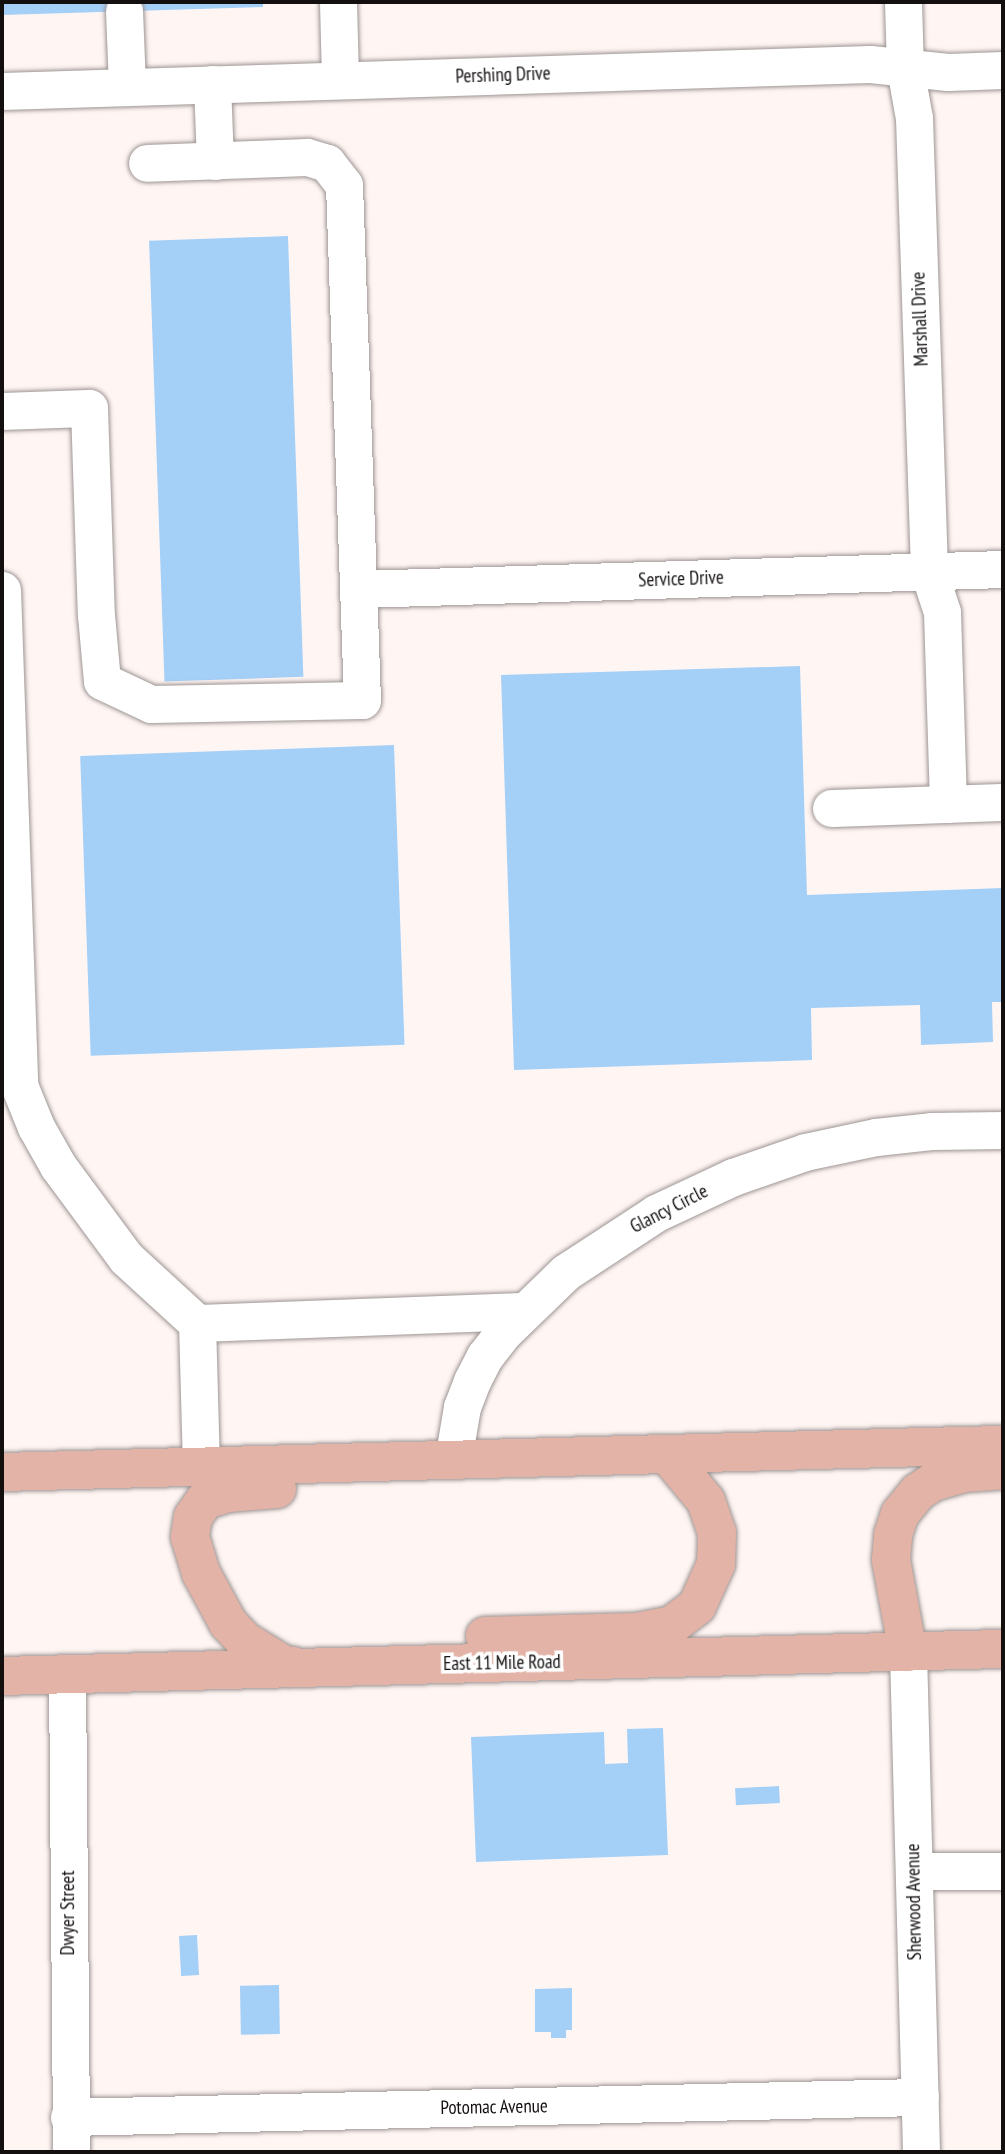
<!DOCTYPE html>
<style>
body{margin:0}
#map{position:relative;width:1005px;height:2154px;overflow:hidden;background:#fff6f4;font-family:"PT Sans Narrow",sans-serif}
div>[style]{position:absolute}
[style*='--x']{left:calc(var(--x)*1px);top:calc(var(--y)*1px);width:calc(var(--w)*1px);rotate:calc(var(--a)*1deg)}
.building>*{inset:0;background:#a4cff7;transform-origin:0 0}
.roads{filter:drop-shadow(0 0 2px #9d9593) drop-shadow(0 0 2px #9d9593)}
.minor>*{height:37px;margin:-18.5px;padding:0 18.5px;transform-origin:18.5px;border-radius:18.5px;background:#fff}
.major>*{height:38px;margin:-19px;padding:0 19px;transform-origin:19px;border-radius:19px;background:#e3b3a7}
span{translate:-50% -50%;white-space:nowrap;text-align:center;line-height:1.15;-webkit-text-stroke:7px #fff;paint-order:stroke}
.street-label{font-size:19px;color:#120f0e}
.frame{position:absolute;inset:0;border:4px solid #120f0e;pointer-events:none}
</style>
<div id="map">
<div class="building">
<div style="clip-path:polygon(2px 2px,263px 2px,263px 7px,2px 15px)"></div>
<div style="left:288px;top:236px;width:441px;height:139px;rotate:88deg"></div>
<div style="clip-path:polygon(800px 666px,807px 895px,1003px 888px,1003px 1002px,992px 1002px,993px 1042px,921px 1045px,920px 1005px,811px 1008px,812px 1060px,514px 1070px,501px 675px)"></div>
<div style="left:394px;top:745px;width:300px;height:314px;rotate:88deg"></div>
<div style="clip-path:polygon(663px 1728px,668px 1855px,476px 1862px,471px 1737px,604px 1732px,605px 1764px,628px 1763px,627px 1729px)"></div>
<div style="left:779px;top:1786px;width:17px;height:44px;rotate:87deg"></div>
<div style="left:197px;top:1935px;width:40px;height:18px;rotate:87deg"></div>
<div style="left:279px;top:1985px;width:49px;height:39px;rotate:89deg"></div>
<div style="clip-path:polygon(572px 1988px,572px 2030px,566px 2030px,566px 2038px,551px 2038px,551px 2032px,535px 2032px,535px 1989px)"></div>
</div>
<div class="roads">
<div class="minor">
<div style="--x:338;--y:2;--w:78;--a:88.5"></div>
<div style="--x:903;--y:2;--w:66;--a:88.3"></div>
<div style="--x:905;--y:68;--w:51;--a:79.8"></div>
<div style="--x:914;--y:118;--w:454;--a:88.1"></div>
<div style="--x:929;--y:572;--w:42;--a:72"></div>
<div style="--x:942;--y:612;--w:192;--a:88.2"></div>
<div style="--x:124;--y:11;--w:76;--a:87.7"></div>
<div style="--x:212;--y:84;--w:77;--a:87.8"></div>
<div style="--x:2;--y:91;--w:868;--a:-1.78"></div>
<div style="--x:870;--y:64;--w:78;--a:5.9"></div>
<div style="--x:948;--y:72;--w:55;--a:-2.1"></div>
<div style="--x:2;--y:411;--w:87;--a:-2"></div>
<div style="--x:89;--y:408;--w:207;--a:88.1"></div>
<div style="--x:96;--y:615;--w:66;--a:84.8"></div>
<div style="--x:102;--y:681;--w:54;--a:25.1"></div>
<div style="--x:151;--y:704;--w:211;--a:-1.1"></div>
<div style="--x:362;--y:700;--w:515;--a:-92"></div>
<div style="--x:344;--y:185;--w:28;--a:-128"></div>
<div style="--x:327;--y:163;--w:21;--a:-163"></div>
<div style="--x:307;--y:157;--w:160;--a:177.9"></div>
<div style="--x:360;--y:589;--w:643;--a:-1.78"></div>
<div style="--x:2;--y:590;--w:495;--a:88"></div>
<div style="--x:19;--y:1085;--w:45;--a:68"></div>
<div style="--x:36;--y:1127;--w:45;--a:60.6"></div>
<div style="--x:58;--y:1166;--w:114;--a:53.5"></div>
<div style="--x:126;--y:1258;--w:96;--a:42.5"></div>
<div style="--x:197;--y:1323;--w:327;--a:-2.1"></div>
<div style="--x:831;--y:808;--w:172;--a:-2"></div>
<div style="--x:197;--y:1323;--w:144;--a:88.4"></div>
<div style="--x:453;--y:1460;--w:54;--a:-80.4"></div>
<div style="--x:462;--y:1407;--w:28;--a:-69"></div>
<div style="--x:472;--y:1381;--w:28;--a:-63"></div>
<div style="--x:485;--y:1356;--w:31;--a:-52"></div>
<div style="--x:504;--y:1332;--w:86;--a:-44.1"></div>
<div style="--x:566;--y:1272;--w:108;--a:-33.2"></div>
<div style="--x:656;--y:1213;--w:85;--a:-25.1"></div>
<div style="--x:733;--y:1177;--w:76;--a:-19.1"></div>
<div style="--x:805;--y:1152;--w:73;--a:-11.9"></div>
<div style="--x:876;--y:1137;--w:55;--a:-6.2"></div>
<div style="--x:931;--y:1131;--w:72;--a:-0.8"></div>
<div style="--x:908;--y:1652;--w:500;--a:88.51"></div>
<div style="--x:67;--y:1674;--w:478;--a:89.5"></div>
<div style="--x:914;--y:1871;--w:89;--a:0"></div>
<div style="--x:69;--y:2117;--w:851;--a:-1.35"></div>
</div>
<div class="major">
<div style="--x:2;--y:1472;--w:1001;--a:-1.55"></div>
<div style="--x:277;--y:1489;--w:49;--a:175.3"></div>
<div style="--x:228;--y:1493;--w:24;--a:163"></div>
<div style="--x:205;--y:1500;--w:21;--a:125"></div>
<div style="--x:193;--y:1517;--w:20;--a:99"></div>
<div style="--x:190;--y:1537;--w:38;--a:73"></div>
<div style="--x:201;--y:1573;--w:57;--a:61.6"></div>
<div style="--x:228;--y:1623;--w:25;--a:47"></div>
<div style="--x:245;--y:1641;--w:52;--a:31.5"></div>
<div style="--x:289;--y:1668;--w:4;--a:-34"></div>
<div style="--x:485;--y:1636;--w:152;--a:-1.5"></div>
<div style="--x:637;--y:1632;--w:36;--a:-11"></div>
<div style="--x:672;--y:1625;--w:31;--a:-37"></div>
<div style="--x:697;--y:1606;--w:46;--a:-65.7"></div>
<div style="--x:716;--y:1564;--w:31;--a:-88"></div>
<div style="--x:717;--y:1533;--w:34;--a:-109"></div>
<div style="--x:706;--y:1501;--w:60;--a:-129.6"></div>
<div style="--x:908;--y:1652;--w:94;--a:-100.5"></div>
<div style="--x:891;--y:1560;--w:25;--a:-85"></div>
<div style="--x:893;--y:1535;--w:22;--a:-72"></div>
<div style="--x:900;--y:1514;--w:28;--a:-51"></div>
<div style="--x:918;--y:1492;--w:18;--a:-34"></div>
<div style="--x:933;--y:1482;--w:32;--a:-16"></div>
<div style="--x:964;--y:1473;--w:39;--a:-4"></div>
<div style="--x:2;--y:1676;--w:1001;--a:-1.55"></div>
</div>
</div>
<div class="street-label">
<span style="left:503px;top:75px;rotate:-2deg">Pershing Drive</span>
<span style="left:920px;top:319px;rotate:-92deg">Marshall Drive</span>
<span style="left:681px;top:579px;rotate:-2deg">Service Drive</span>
<span style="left:669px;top:1209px;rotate:-27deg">Glancy Circle</span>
<span style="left:502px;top:1663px;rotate:-1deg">East 11 Mile Road</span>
<span style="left:914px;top:1902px;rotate:-91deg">Sherwood Avenue</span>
<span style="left:68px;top:1913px;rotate:-90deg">Dwyer Street</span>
<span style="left:494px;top:2107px;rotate:-1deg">Potomac Avenue</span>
</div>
<div class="frame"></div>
</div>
